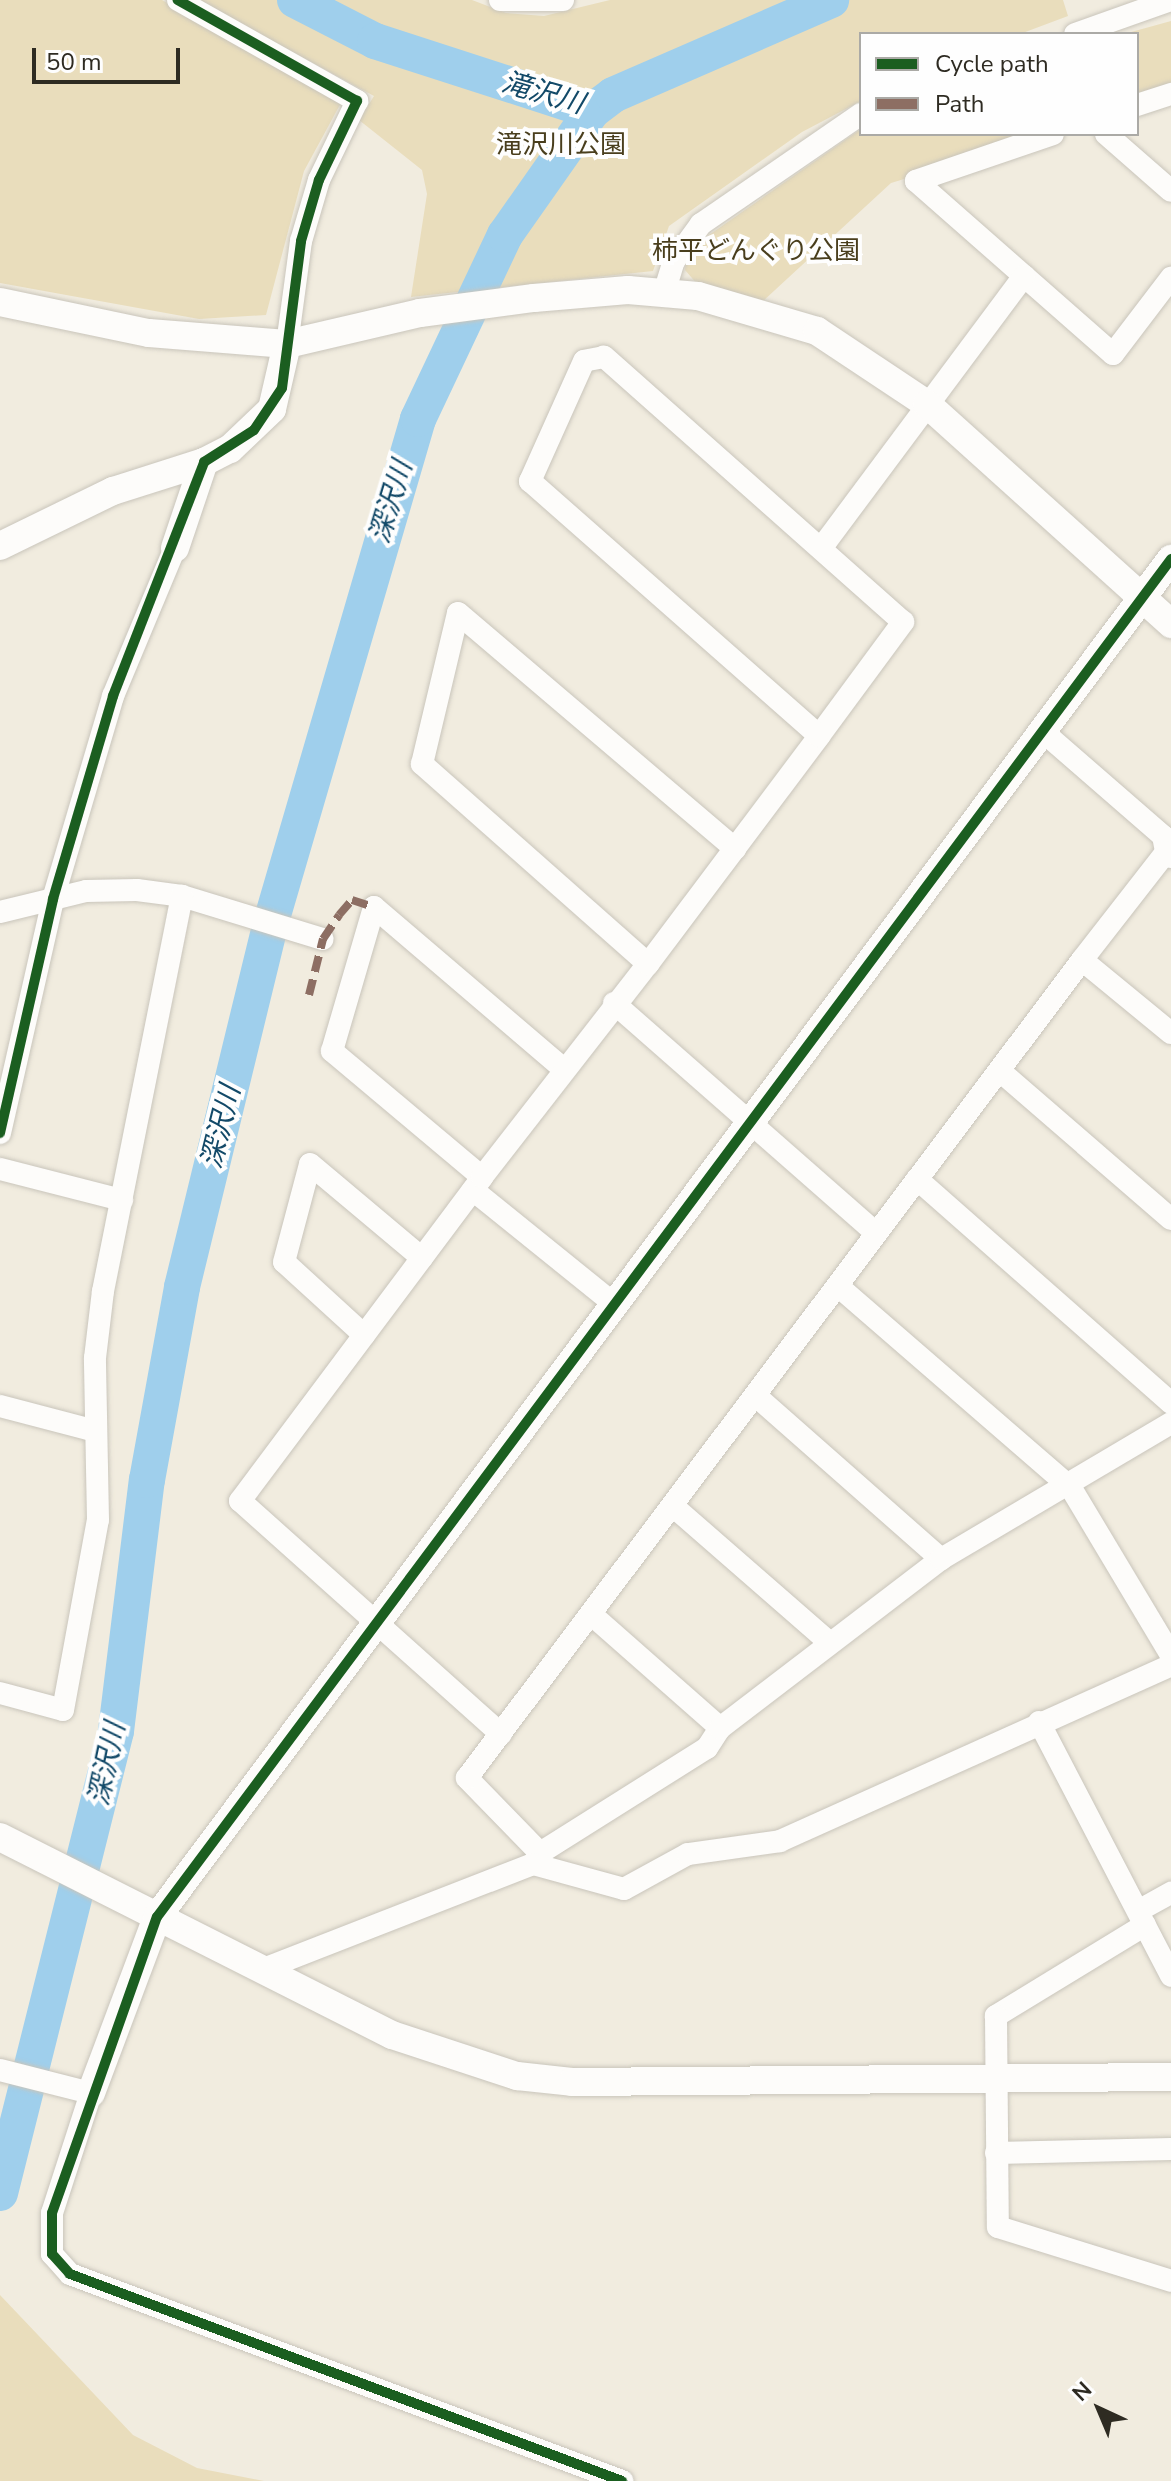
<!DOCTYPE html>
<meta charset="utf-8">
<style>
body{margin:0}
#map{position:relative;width:1171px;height:2481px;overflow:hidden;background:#f1ecdf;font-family:"Nunito Sans","Noto Sans JP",sans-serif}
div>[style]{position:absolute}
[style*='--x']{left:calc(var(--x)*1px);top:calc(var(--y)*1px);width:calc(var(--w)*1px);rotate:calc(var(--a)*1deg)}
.green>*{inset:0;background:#e9ddbc}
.river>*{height:36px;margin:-18px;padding:0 18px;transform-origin:18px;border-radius:18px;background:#9fcfec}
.roads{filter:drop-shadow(0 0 2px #c9c5bb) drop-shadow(0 0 2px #c9c5bb)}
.minor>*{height:22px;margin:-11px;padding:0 11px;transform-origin:11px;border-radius:11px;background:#fdfcfa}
.tertiary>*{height:28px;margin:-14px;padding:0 14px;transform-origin:14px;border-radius:14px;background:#fdfcfa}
.quiet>*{height:8px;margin-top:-4px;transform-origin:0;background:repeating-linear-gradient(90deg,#8d6e63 0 16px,transparent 0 24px)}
.cycleway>*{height:10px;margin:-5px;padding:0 5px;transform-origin:5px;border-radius:5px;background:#1b5e20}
span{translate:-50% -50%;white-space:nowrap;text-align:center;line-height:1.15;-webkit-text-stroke:8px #fefefe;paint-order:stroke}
.park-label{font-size:26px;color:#493e1d}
.water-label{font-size:28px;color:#124968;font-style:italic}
.legend{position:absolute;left:859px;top:32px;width:280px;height:104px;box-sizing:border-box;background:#fefefe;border:2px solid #abaaa6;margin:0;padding:10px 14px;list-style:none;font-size:24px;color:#2e2b22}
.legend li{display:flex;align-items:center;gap:16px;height:40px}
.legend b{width:40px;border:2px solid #abaaa6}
.north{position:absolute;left:1059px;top:2369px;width:80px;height:80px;-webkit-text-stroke:6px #fefefe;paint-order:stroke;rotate:316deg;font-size:22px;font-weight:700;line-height:32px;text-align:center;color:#2e2b22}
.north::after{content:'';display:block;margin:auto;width:28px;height:36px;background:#2e2b22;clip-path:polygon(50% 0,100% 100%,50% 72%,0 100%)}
.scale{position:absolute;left:32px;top:48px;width:148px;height:36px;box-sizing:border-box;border:4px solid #2e2b22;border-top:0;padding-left:10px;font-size:24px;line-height:28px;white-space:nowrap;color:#2e2b22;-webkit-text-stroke:6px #fefefe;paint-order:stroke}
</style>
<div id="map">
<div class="green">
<div style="clip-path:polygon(0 0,162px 0,342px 101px,304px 171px,266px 315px,199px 319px,0 283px)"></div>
<div style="clip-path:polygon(197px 0,472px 0,506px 13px,544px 16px,610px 0,1063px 0,1068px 16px,1020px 34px,861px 34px,861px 101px,802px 132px,669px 226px,653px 271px,411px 297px,427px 194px,422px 170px,359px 120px,374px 96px)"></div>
<div style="clip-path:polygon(1171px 21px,1171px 91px,1137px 104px,1137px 34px,1124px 34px)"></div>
<div style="clip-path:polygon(861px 129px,1053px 134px,891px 183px,762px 302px,698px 285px,685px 270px,687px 254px,699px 242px)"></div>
<div style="clip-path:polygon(0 2295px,133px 2435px,197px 2468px,264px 2481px,0 2481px)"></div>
</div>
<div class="river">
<div style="--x:295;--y:0;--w:90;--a:27.1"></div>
<div style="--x:375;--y:41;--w:228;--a:17.9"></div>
<div style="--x:0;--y:2193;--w:476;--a:-75.9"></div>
<div style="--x:116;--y:1731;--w:253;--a:-83"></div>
<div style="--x:147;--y:1480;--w:196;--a:-79.7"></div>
<div style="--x:182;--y:1287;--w:383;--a:-76.3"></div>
<div style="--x:273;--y:915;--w:517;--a:-73.7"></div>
<div style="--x:418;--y:419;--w:204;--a:-64.7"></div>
<div style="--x:505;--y:235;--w:151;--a:-54.9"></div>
<div style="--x:592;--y:111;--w:26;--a:-37"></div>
<div style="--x:613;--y:95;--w:238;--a:-23.5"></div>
</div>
<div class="roads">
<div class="minor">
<div style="--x:178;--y:0;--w:206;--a:29.4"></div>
<div style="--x:357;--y:101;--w:88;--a:115.7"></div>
<div style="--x:319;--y:180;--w:64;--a:106.4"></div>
<div style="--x:301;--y:241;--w:104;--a:97.7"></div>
<div style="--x:500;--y:0;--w:63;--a:0"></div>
<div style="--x:1075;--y:34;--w:102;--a:-19.5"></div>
<div style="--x:1137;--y:105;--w:36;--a:-18"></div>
<div style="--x:1053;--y:134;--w:145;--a:161.1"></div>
<div style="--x:916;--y:181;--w:262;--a:41.3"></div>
<div style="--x:1113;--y:354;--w:96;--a:-52.7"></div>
<div style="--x:1106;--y:134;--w:86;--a:41.2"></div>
<div style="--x:664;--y:293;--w:34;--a:-73"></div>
<div style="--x:674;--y:261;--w:46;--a:-53.9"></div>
<div style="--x:701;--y:224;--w:194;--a:-34.5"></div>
<div style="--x:822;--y:547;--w:338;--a:-53.3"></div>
<div style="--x:1041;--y:730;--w:162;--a:41"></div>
<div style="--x:1163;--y:836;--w:16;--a:79"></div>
<div style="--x:0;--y:912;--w:89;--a:-13.7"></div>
<div style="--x:86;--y:891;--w:51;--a:-1.1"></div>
<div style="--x:137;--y:890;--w:45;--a:7.6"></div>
<div style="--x:182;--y:896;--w:147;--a:17"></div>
<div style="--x:1082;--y:960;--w:115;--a:39.4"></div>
<div style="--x:648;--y:964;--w:302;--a:-138.5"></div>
<div style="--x:422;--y:764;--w:155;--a:-76.6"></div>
<div style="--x:458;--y:613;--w:364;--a:40.4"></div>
<div style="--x:614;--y:1003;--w:349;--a:41.3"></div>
<div style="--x:1000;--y:1071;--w:226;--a:40.9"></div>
<div style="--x:0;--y:1133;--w:240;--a:-77.2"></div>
<div style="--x:53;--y:899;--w:212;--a:-73.5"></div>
<div style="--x:113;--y:696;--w:160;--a:-67.3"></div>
<div style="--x:0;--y:1169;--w:126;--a:14.3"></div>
<div style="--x:482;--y:1177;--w:196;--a:-140"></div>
<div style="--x:332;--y:1051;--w:150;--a:-73.7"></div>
<div style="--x:374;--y:907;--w:250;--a:40.5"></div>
<div style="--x:917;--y:1179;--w:339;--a:41.4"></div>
<div style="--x:473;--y:1190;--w:180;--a:38.9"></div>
<div style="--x:838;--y:1286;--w:308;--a:40.9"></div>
<div style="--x:1071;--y:1488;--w:195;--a:59.1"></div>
<div style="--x:364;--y:1335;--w:108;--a:-137.6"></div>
<div style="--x:284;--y:1262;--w:101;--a:-75.1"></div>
<div style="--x:310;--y:1164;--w:146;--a:40"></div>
<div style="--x:756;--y:1396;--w:247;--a:41.4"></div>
<div style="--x:0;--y:1406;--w:98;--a:14.7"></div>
<div style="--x:674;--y:1507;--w:207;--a:41.1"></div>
<div style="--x:592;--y:1615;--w:171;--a:41.4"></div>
<div style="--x:0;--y:1693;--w:65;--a:15.1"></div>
<div style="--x:63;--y:1710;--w:193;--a:-79.6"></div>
<div style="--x:98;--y:1520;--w:162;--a:-91.1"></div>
<div style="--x:95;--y:1358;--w:67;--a:-83.2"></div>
<div style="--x:103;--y:1291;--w:403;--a:-78.7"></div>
<div style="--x:1039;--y:1722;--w:286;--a:62.5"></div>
<div style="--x:501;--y:1734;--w:350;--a:-138.2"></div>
<div style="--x:240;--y:1501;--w:404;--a:-53.2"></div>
<div style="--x:482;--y:1177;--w:270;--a:-52.1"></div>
<div style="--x:648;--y:964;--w:285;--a:-53.1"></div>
<div style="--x:819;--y:736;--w:142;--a:-53.6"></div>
<div style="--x:903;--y:622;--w:400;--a:-138.4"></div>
<div style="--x:604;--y:357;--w:20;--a:169"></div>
<div style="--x:584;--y:361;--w:132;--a:114.2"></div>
<div style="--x:530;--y:481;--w:385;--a:41.4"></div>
<div style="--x:540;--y:1853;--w:105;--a:-134.2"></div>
<div style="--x:467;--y:1778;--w:1023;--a:-53.06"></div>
<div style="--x:1082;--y:960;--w:137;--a:-52.1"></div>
<div style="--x:1166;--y:852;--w:7;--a:45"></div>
<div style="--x:534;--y:1863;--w:12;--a:-59"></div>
<div style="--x:540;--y:1853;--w:197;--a:-32.2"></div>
<div style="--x:707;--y:1748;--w:24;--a:-57"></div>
<div style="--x:720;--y:1728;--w:278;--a:-37.4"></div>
<div style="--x:941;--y:1559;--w:267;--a:-30.6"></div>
<div style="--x:1138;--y:1911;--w:38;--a:-29"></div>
<div style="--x:1145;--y:1925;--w:175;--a:148.6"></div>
<div style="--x:996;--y:2016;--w:211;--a:89.5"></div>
<div style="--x:998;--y:2227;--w:181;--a:17.3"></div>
<div style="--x:261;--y:1970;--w:292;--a:-21.3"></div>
<div style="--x:533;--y:1864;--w:94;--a:15.4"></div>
<div style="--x:624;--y:1889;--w:73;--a:-28.7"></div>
<div style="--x:688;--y:1854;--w:93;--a:-8"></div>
<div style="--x:780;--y:1841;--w:429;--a:-24.2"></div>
<div style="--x:0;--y:2070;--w:94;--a:14.2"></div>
<div style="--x:91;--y:2093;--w:126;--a:108"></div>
<div style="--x:52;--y:2213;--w:41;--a:90"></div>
<div style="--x:52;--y:2254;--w:27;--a:48"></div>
<div style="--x:70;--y:2274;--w:590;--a:20.56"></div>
<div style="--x:996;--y:2153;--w:175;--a:-1.3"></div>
</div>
<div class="tertiary">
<div style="--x:0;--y:302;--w:152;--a:11.8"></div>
<div style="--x:149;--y:333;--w:138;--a:4.6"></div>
<div style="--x:287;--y:344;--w:137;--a:-13.1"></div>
<div style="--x:420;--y:313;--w:115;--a:-7.5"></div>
<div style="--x:534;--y:298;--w:94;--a:-4.9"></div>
<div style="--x:628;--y:290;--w:70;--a:4.9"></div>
<div style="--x:698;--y:296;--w:124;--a:16.4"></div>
<div style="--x:817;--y:331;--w:132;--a:33.6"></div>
<div style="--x:927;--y:404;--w:329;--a:42"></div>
<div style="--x:0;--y:546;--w:126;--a:-26"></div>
<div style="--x:113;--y:491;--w:96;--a:-17.7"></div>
<div style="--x:175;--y:548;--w:91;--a:-71.4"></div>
<div style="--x:204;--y:462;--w:29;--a:-27"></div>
<div style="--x:230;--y:449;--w:58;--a:-43.6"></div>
<div style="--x:272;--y:409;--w:67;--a:-77"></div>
<div style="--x:0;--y:1837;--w:439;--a:26.8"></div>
<div style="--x:392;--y:2035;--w:132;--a:18.2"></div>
<div style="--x:517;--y:2076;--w:55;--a:6.2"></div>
<div style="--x:572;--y:2082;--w:599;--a:-0.48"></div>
<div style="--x:91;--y:2093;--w:188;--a:-69.4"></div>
<div style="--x:157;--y:1917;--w:1695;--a:-53.25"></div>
</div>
</div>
<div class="quiet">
<div style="--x:309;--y:995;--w:58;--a:-76"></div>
<div style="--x:323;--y:939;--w:29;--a:-56"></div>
<div style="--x:339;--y:915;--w:20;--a:-49"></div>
<div style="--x:352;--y:900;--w:23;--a:18"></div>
</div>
<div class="cycleway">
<div style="--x:0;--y:1133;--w:240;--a:-77.2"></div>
<div style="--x:53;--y:899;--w:212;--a:-73.5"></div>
<div style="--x:113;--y:696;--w:251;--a:-68.7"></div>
<div style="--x:204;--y:462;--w:59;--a:-32.6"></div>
<div style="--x:254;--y:430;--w:50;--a:-56.3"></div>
<div style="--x:282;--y:388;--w:148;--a:-82.6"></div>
<div style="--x:301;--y:241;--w:64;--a:-73.6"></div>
<div style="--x:319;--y:180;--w:88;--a:-64.3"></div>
<div style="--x:357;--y:101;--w:206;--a:-150.6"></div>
<div style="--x:622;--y:2481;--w:590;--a:-159.44"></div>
<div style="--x:70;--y:2274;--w:27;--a:-132"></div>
<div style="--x:52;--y:2254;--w:41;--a:-90"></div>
<div style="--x:52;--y:2213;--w:314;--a:-70.5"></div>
<div style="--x:157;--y:1917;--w:1695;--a:-53.25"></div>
</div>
<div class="park-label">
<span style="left:561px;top:145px">滝沢川公園</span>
<span style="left:756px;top:251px">柿平どんぐり公園</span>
</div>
<div class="water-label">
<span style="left:543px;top:93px;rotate:16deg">滝沢川</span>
<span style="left:391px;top:502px;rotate:-73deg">深沢川</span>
<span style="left:221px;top:1127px;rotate:-76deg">深沢川</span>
<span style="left:107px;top:1764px;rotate:-78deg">深沢川</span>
</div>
<ul class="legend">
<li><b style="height:10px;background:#1b5e20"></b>Cycle path</li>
<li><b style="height:10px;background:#8d6e63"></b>Path</li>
</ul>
<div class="north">N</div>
<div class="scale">50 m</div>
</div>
